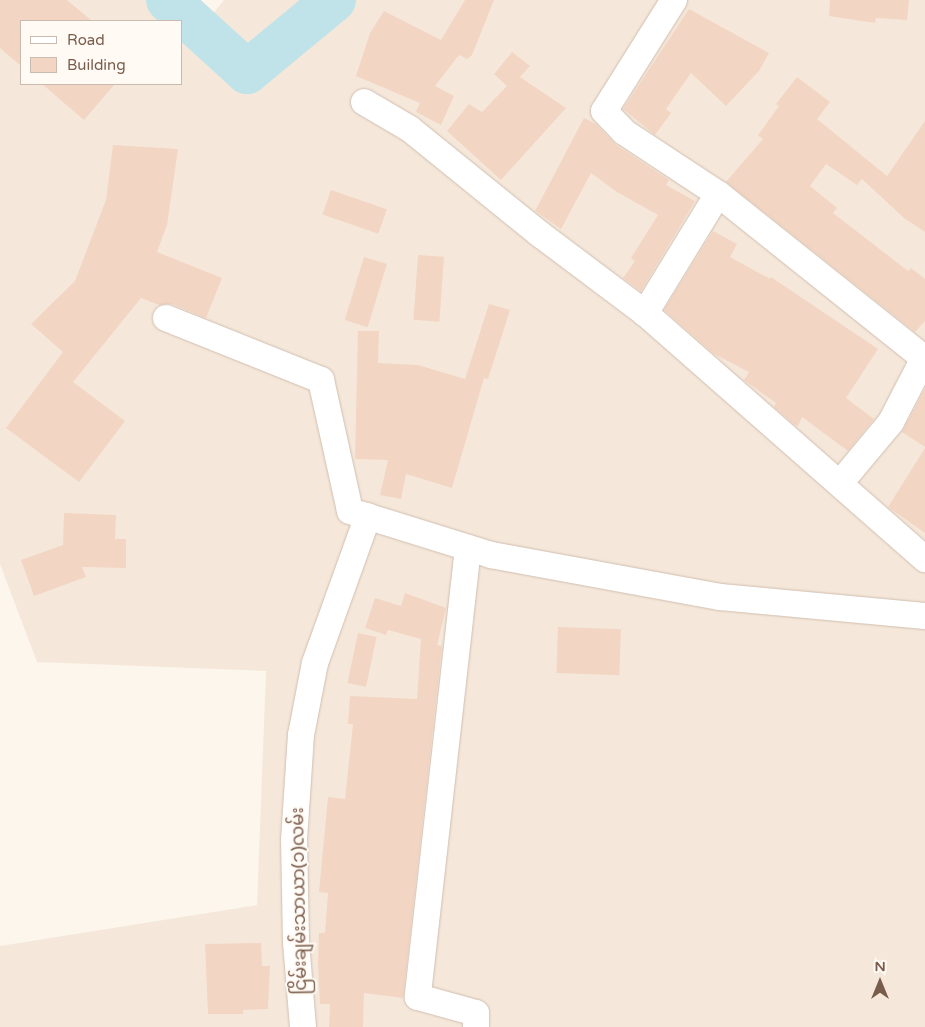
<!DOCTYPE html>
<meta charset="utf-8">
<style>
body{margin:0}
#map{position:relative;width:925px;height:1027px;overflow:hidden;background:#fdf6ec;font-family:"Varela Round","Noto Sans Myanmar",sans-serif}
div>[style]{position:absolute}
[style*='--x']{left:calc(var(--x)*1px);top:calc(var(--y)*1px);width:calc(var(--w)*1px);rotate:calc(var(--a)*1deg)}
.residential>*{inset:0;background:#f5e8da}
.river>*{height:44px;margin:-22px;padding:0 22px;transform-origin:22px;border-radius:22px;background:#bfe3e8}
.building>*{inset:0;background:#f3d5c3;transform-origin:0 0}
.roads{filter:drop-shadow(0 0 1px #d1beb0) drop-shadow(0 0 1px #d1beb0)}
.street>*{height:26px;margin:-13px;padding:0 13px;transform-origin:13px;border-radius:13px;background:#fff}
span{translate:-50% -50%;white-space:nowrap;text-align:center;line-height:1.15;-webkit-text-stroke:4px #fffaf3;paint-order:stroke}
.street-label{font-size:18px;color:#7a5c4d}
.legend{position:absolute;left:20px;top:20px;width:162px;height:65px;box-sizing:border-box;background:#fffaf3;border:1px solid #cabbb1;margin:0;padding:6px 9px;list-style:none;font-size:15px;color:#7a5c4d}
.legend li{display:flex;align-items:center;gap:10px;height:25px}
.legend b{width:25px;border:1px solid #cabbb1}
.north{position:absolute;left:855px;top:957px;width:50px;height:50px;-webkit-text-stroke:4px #fffaf3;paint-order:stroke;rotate:0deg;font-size:14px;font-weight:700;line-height:20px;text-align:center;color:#7a5c4d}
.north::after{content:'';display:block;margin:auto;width:18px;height:22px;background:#7a5c4d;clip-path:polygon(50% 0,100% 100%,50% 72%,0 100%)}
</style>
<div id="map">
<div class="residential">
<div style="clip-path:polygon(evenodd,0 0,161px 0,198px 32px,224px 0,925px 0,925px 1027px,0 1027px,0 946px,257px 905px,266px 671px,37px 662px,0 564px,0 0,21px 21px,181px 21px,181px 84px,21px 84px,21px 21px)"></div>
</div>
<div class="river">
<div style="--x:168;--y:0;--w:107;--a:42.3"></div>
<div style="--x:247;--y:72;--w:113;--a:-39.6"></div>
</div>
<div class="building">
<div style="clip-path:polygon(0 0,67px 0,92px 21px,21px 21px,21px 66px,0 48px)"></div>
<div style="clip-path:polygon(465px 0,494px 0,472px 55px,467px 59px,459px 55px,435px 86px,454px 96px,441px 125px,416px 112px,420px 103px,356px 76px,370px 33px,384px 11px,441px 40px)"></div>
<div style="clip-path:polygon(830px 0,909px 0,907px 20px,876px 18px,875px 23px,829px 16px)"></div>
<div style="clip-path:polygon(689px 9px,769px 53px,759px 71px,726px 106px,691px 73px,666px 109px,671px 113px,655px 135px,623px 109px)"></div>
<div style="clip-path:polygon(512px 52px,530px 66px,520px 77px,566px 108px,501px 180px,447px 131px,469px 104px,482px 112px,507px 86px,494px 74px)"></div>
<div style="clip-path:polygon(797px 77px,830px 102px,817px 119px,887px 176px,925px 121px,925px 232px,904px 218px,862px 179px,857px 185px,826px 164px,810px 186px,837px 208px,833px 213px,908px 271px,911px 268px,925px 279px,925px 321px,915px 332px,726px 182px,763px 139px,758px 135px,779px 106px,776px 104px)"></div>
<div style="clip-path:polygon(42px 84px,115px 84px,84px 120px)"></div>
<div style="clip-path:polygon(584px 118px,596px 124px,616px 145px,669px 180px,666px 185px,695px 201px,641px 291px,623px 278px,635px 261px,631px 258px,658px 215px,617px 192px,591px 173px,561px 229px,535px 211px)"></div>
<div style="clip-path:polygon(113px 145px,178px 149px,167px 225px,157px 252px,222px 278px,206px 318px,172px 304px,159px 305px,141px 298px,73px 382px,125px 421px,79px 482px,6px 428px,63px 352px,31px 324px,75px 281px,106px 200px)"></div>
<div style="left:331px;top:190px;width:59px;height:26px;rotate:19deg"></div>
<div style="clip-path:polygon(713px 231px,737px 244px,730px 257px,770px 279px,771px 277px,878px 349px,846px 398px,874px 419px,848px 451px,802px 417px,798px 426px,795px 425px,774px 407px,776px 403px,744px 380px,749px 372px,714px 354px,664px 310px)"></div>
<div style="left:418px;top:255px;width:26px;height:65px;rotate:4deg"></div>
<div style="left:364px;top:257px;width:24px;height:66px;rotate:17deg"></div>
<div style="clip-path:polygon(489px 304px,510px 310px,488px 379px,484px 378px,452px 488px,406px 474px,401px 499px,380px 495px,388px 460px,355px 459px,358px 331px,379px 331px,378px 363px,418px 365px,465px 379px)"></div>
<div style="clip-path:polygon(925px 389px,925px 447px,902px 432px)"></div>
<div style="clip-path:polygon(925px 448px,925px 533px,888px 507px)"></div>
<div style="clip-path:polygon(64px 513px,116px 515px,115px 539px,126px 539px,126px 568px,82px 567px,86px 577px,34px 596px,21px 560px,63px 545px)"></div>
<div style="clip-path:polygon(405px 593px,446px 608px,437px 645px,442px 646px,403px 998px,364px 993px,363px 1027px,329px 1027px,330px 1004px,320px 1004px,318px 963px,319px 933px,325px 933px,328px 893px,319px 892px,328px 797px,345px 799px,353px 724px,348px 724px,350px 696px,417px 699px,421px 639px,388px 630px,386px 635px,365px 628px,375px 598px,401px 606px)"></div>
<div style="left:558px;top:627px;width:63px;height:46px;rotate:2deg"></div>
<div style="left:358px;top:633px;width:19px;height:51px;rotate:12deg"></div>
<div style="clip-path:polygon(261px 943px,262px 966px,270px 966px,268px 1009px,243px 1010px,243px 1014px,208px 1014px,205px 944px)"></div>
</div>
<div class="roads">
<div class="street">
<div style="--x:674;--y:0;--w:131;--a:122.2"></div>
<div style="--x:604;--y:111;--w:29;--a:46"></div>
<div style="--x:624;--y:132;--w:113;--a:33.4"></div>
<div style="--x:364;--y:102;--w:53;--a:30.4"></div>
<div style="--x:410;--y:129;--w:169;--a:39"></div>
<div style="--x:541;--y:235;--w:130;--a:36.9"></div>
<div style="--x:166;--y:318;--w:167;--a:21.8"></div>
<div style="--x:321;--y:380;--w:134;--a:77.5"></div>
<div style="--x:350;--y:511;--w:148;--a:17.3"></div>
<div style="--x:491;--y:555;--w:233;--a:10.4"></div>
<div style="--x:720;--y:597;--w:206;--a:5.3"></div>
<div style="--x:925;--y:359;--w:265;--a:-141.4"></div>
<div style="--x:718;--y:194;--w:140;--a:121.5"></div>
<div style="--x:645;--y:313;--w:373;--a:41.3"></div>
<div style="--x:841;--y:482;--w:78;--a:-50.2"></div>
<div style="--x:891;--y:422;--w:74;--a:-62.7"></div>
<div style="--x:468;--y:548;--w:452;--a:96.4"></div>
<div style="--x:418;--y:997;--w:60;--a:15.4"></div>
<div style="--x:476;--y:1013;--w:14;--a:90"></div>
<div style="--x:303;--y:1027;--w:85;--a:-94.7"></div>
<div style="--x:296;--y:942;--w:102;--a:-91.1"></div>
<div style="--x:294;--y:840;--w:105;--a:-86.2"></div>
<div style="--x:301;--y:735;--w:73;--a:-79"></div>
<div style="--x:315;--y:663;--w:156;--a:-70.2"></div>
</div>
</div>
<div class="street-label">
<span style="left:299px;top:901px;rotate:-91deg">ငြိမ်းချမ်းသာယာ(၁)လမ်း</span>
</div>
<ul class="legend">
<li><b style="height:6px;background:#fff"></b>Road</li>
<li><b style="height:14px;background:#f3d5c3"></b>Building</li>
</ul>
<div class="north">N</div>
</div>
